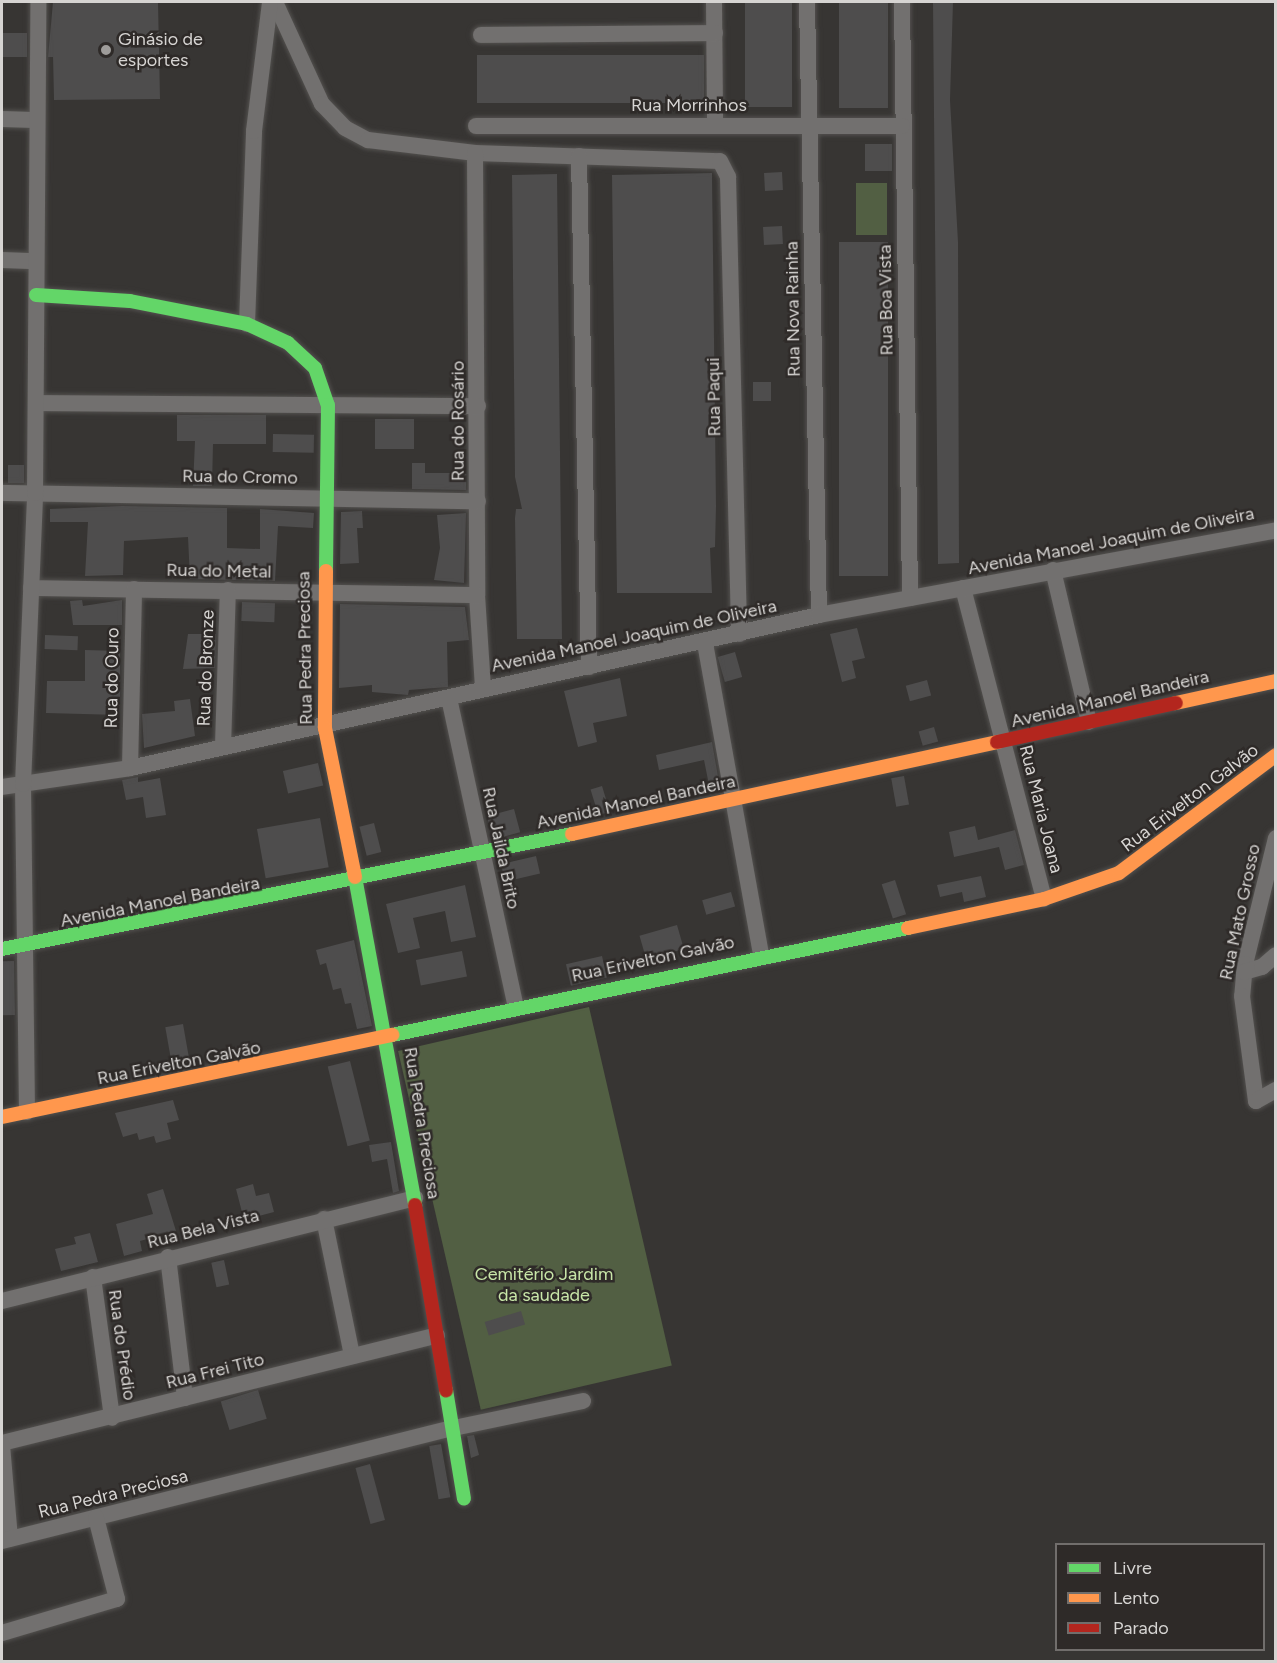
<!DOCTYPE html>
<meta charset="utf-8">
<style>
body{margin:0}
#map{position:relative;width:1277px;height:1663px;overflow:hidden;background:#373533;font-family:Figtree,sans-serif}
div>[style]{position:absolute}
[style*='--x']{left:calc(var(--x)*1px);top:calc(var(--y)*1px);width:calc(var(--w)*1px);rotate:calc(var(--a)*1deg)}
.green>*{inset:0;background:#525f43;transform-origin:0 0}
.building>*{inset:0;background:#4e4d4d;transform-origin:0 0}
.roads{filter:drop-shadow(0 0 2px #53514f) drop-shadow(0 0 2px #53514f)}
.street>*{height:16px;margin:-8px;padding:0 8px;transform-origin:8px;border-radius:8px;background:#72706f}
.fast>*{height:14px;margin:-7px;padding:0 7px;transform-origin:7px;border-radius:7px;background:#63d668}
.slow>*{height:14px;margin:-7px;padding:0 7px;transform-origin:7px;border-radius:7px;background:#ff974d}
.jam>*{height:14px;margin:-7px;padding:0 7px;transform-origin:7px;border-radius:7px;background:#b3261e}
.dots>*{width:16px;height:16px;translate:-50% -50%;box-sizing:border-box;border:3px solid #2e2a28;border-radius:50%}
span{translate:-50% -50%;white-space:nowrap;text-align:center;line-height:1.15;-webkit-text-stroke:5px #2e2a28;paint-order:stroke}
.poi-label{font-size:18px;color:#d6d4d2}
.left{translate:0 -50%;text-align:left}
.street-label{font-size:18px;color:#d6d4d2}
.park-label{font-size:18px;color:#c8e6a8}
.frame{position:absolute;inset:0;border:3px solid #d6d4d2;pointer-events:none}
.legend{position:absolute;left:1055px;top:1543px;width:210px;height:108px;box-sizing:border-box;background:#2e2a28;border:2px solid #716e6c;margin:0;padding:8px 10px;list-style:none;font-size:18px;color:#d6d4d2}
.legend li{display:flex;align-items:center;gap:12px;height:30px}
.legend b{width:30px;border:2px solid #716e6c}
</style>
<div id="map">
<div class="green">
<div style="left:856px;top:183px;width:31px;height:52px"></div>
<div style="left:589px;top:1007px;width:368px;height:196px;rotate:77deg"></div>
</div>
<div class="building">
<div style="clip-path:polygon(53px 2px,158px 2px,160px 99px,54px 100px,53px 57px,48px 57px)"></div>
<div style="left:745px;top:2px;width:47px;height:105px"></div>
<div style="left:839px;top:2px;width:49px;height:106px"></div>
<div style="clip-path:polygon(933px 2px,953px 2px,950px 100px,958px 242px,959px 563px,938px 564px)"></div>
<div style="left:2px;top:33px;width:25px;height:24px"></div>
<div style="left:477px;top:55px;width:227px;height:48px"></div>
<div style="left:865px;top:144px;width:27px;height:27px"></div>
<div style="left:782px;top:172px;width:18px;height:18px;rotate:87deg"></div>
<div style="clip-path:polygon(712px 173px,716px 506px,715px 547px,710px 548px,712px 593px,617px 593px,612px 175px)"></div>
<div style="clip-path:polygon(557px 174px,562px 639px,517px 639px,515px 518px,516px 509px,522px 509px,515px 477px,512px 175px)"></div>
<div style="left:782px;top:226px;width:18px;height:19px;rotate:87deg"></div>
<div style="left:839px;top:242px;width:49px;height:334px"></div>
<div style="left:771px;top:382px;width:19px;height:18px;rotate:90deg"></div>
<div style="clip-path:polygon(177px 415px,266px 415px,266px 444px,213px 444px,212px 486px,193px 486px,195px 441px,177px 441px)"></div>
<div style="left:375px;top:419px;width:39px;height:30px"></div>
<div style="left:273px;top:434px;width:41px;height:18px;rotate:1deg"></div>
<div style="clip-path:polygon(412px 463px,425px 463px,425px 473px,466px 473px,466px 490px,412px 489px)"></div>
<div style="left:24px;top:465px;width:18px;height:16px;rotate:90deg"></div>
<div style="clip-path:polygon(122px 506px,227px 508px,227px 548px,260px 549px,260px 509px,314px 513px,313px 528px,278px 526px,275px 581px,190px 579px,188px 537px,124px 541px,123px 575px,85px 576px,88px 522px,50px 522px,50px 509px)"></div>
<div style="clip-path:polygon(362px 511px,363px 528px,357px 528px,359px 563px,340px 564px,341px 512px)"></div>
<div style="clip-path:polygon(466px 513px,464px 583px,434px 580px,440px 548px,437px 515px)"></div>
<div style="clip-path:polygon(82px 600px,83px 606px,122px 600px,122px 625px,73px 625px,70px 601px)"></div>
<div style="left:242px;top:602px;width:33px;height:19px;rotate:2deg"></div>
<div style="clip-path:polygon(340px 604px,465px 607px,469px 640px,447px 642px,448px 687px,409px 690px,408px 695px,372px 692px,372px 685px,339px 688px)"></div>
<div style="clip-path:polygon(857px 628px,865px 658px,852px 661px,856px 678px,842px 682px,830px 634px)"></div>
<div style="clip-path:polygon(188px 634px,216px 634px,215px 668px,183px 669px)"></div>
<div style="left:45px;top:635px;width:33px;height:14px;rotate:2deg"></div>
<div style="clip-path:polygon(85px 650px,120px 651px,120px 715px,46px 713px,47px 681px,85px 681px)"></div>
<div style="left:735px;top:652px;width:26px;height:18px;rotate:74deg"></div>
<div style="clip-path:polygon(620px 678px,627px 716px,593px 723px,597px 742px,578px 747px,564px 691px)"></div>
<div style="left:927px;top:680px;width:16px;height:22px;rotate:75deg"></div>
<div style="clip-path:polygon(190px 699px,195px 736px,144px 748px,142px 714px,175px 711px,174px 701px)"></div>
<div style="left:934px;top:727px;width:15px;height:16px;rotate:74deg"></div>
<div style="clip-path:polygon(712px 742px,720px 788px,710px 790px,704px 760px,659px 770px,656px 755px)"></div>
<div style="left:318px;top:763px;width:23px;height:36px;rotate:77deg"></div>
<div style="left:904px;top:776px;width:29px;height:13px;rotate:80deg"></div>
<div style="clip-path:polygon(138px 777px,138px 782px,160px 778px,166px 815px,146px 818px,143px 797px,126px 800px,122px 780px)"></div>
<div style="left:602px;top:786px;width:27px;height:12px;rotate:73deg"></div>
<div style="left:514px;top:809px;width:24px;height:28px;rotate:75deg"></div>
<div style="left:320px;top:818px;width:50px;height:64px;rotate:80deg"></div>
<div style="left:374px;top:823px;width:30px;height:15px;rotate:76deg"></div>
<div style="clip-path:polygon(975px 826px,978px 840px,1015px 830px,1024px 865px,1005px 870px,999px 847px,954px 857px,949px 832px)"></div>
<div style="left:536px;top:856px;width:18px;height:36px;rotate:77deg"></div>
<div style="clip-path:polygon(981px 876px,986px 897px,964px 902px,962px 892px,940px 897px,937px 885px)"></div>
<div style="left:895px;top:880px;width:36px;height:14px;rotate:72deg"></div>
<div style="clip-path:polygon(465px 885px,476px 937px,451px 942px,445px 911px,413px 918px,420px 948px,398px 953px,386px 904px)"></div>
<div style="left:731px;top:892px;width:15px;height:30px;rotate:74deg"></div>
<div style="left:677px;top:925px;width:25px;height:39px;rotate:74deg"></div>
<div style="clip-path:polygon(354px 940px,372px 1026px,357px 1029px,351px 1003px,345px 1004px,341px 988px,333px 990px,326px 963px,320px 965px,316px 950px)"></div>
<div style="left:462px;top:951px;width:26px;height:47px;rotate:79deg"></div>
<div style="left:602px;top:956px;width:22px;height:37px;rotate:77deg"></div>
<div style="left:14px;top:961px;width:54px;height:12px;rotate:89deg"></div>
<div style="left:183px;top:1024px;width:36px;height:18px;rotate:80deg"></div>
<div style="left:350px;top:1061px;width:82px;height:23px;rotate:76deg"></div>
<div style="clip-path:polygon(173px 1100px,179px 1120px,167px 1123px,171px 1139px,156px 1143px,154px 1136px,139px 1140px,137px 1133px,123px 1137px,115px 1113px)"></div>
<div style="clip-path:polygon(391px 1142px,399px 1191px,393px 1193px,387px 1159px,372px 1162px,369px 1145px)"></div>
<div style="clip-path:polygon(253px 1184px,256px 1196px,269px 1193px,274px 1212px,244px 1220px,236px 1189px)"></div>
<div style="clip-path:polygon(163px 1189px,176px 1231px,140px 1241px,142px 1251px,124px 1256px,116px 1224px,153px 1214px,147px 1194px)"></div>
<div style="clip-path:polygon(90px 1233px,98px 1262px,61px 1271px,55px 1249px,76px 1244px,74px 1237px)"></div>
<div style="left:224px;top:1260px;width:25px;height:13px;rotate:78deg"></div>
<div style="left:521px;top:1311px;width:14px;height:38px;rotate:73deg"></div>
<div style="left:258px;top:1390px;width:30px;height:39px;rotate:73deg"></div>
<div style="clip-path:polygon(474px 1435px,479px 1455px,471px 1458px,467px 1436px)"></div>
<div style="left:441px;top:1444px;width:54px;height:12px;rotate:80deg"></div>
<div style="left:370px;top:1464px;width:58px;height:15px;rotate:75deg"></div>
</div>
<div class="roads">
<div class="street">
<div style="--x:275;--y:2;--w:112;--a:65.3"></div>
<div style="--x:322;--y:104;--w:33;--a:46"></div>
<div style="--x:345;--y:128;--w:26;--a:28"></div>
<div style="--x:368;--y:140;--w:108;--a:6.9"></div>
<div style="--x:475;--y:153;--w:245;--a:1.9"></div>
<div style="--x:720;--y:161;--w:18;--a:63"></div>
<div style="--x:728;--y:177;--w:457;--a:88.6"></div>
<div style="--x:714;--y:2;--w:122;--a:89.5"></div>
<div style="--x:807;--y:2;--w:613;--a:88.88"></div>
<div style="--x:902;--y:2;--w:596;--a:89.23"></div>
<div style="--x:481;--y:35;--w:234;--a:-0.5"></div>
<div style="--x:2;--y:119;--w:32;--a:2"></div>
<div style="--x:476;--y:126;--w:426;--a:0"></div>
<div style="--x:475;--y:153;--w:442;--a:89.7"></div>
<div style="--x:477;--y:595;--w:94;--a:86.3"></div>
<div style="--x:579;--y:156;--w:511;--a:88.88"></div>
<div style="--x:2;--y:260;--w:34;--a:2"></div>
<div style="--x:247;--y:324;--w:193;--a:-87.9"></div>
<div style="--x:254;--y:131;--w:130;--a:-82.9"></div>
<div style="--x:36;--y:403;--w:442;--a:0.4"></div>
<div style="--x:2;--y:493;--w:476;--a:1"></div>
<div style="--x:1053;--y:570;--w:156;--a:76.7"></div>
<div style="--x:31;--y:588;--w:446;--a:0.9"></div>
<div style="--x:963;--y:588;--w:321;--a:75.4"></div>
<div style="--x:705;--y:643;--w:317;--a:79.8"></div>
<div style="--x:449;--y:698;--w:316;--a:77.8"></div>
<div style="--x:223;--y:746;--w:156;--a:-88.2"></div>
<div style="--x:130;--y:768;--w:179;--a:-88.7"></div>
<div style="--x:2;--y:787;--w:129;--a:-8.4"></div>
<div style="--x:130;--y:768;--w:706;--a:-12.52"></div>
<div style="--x:819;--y:615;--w:465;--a:-10.5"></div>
<div style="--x:1276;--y:838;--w:130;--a:103.8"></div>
<div style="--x:1245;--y:964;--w:32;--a:95"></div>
<div style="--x:1242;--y:996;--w:106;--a:82.4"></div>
<div style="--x:1256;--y:1101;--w:23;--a:-29"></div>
<div style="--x:1244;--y:972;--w:19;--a:-16"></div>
<div style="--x:1262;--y:967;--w:18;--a:-41"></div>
<div style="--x:27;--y:1112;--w:328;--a:-90.7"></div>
<div style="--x:23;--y:784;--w:291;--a:-87.6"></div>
<div style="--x:35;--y:493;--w:491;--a:-89.6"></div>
<div style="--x:324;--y:1219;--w:140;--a:78.4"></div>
<div style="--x:168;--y:1257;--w:142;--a:83.1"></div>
<div style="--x:93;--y:1277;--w:142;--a:82.3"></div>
<div style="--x:2;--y:1301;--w:426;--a:-14"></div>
<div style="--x:2;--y:1443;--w:448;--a:-13.9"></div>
<div style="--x:2;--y:1445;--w:94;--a:85.1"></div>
<div style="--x:2;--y:1541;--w:461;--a:-14.1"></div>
<div style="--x:449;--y:1429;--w:137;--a:-11.8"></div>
<div style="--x:2;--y:1633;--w:120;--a:-16.5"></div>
<div style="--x:117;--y:1599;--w:84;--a:-104.5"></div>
</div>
<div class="fast">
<div style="--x:36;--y:295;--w:94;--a:3.7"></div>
<div style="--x:130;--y:301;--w:119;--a:11.1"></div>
<div style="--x:247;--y:324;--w:45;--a:24.9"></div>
<div style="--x:288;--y:343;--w:37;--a:43"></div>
<div style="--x:315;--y:368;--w:39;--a:71"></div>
<div style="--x:328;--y:405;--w:166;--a:90.7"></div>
<div style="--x:355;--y:877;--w:333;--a:79.6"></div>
<div style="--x:2;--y:949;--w:581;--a:-11.41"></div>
<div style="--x:392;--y:1035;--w:527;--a:-11.72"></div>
<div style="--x:446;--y:1390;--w:110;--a:80.6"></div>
</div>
<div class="slow">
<div style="--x:326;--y:571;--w:157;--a:90.4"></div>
<div style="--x:325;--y:728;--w:152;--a:78.6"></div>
<div style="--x:1176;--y:703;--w:102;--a:-12.4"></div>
<div style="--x:572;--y:834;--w:435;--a:-12.2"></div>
<div style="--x:908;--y:928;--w:139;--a:-12"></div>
<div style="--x:1044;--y:899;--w:79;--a:-19.1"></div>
<div style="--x:1119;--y:873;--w:196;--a:-36.9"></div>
<div style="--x:2;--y:1117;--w:399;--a:-11.9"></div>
</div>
<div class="jam">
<div style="--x:997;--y:742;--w:183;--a:-12.3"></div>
<div style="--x:415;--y:1205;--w:188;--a:80.5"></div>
</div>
</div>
<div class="dots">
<div style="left:106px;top:50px;background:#9e9c9a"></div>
</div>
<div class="poi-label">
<span class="left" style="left:118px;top:50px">Ginásio de<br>esportes</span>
</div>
<div class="street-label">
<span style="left:689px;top:105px">Rua Morrinhos</span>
<span style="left:886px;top:300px;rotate:-91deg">Rua Boa Vista</span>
<span style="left:793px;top:309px;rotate:-91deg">Rua Nova Rainha</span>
<span style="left:714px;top:397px;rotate:-91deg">Rua Paqui</span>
<span style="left:458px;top:421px;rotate:-90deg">Rua do Rosário</span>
<span style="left:240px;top:477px;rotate:1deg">Rua do Cromo</span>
<span style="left:1111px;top:541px;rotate:-11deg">Avenida Manoel Joaquim de Oliveira</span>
<span style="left:219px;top:571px;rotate:1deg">Rua do Metal</span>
<span style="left:634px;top:636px;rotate:-12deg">Avenida Manoel Joaquim de Oliveira</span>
<span style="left:305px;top:648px;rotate:-91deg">Rua Pedra Preciosa</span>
<span style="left:206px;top:668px;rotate:-88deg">Rua do Bronze</span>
<span style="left:112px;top:678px;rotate:-89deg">Rua do Ouro</span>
<span style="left:1110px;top:699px;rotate:-13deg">Avenida Manoel Bandeira</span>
<span style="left:1190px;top:798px;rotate:-37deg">Rua Erivelton Galvão</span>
<span style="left:636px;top:802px;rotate:-12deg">Avenida Manoel Bandeira</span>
<span style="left:1041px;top:809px;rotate:76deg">Rua Maria Joana</span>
<span style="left:501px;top:848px;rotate:78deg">Rua Jailda Brito</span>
<span style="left:160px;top:902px;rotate:-11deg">Avenida Manoel Bandeira</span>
<span style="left:1240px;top:912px;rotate:-78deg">Rua Mato Grosso</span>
<span style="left:653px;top:959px;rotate:-12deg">Rua Erivelton Galvão</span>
<span style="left:179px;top:1063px;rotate:-11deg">Rua Erivelton Galvão</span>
<span style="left:422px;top:1123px;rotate:81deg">Rua Pedra Preciosa</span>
<span style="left:203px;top:1229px;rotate:-14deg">Rua Bela Vista</span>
<span style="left:122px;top:1345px;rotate:82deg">Rua do Prédio</span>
<span style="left:215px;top:1371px;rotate:-14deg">Rua Frei Tito</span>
<span style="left:113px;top:1494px;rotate:-14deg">Rua Pedra Preciosa</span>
</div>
<div class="park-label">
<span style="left:544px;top:1285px">Cemitério Jardim<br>da saudade</span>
</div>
<div class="frame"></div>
<ul class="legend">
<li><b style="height:8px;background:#63d668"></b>Livre</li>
<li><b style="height:8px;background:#ff974d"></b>Lento</li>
<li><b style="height:8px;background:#b3261e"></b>Parado</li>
</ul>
</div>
